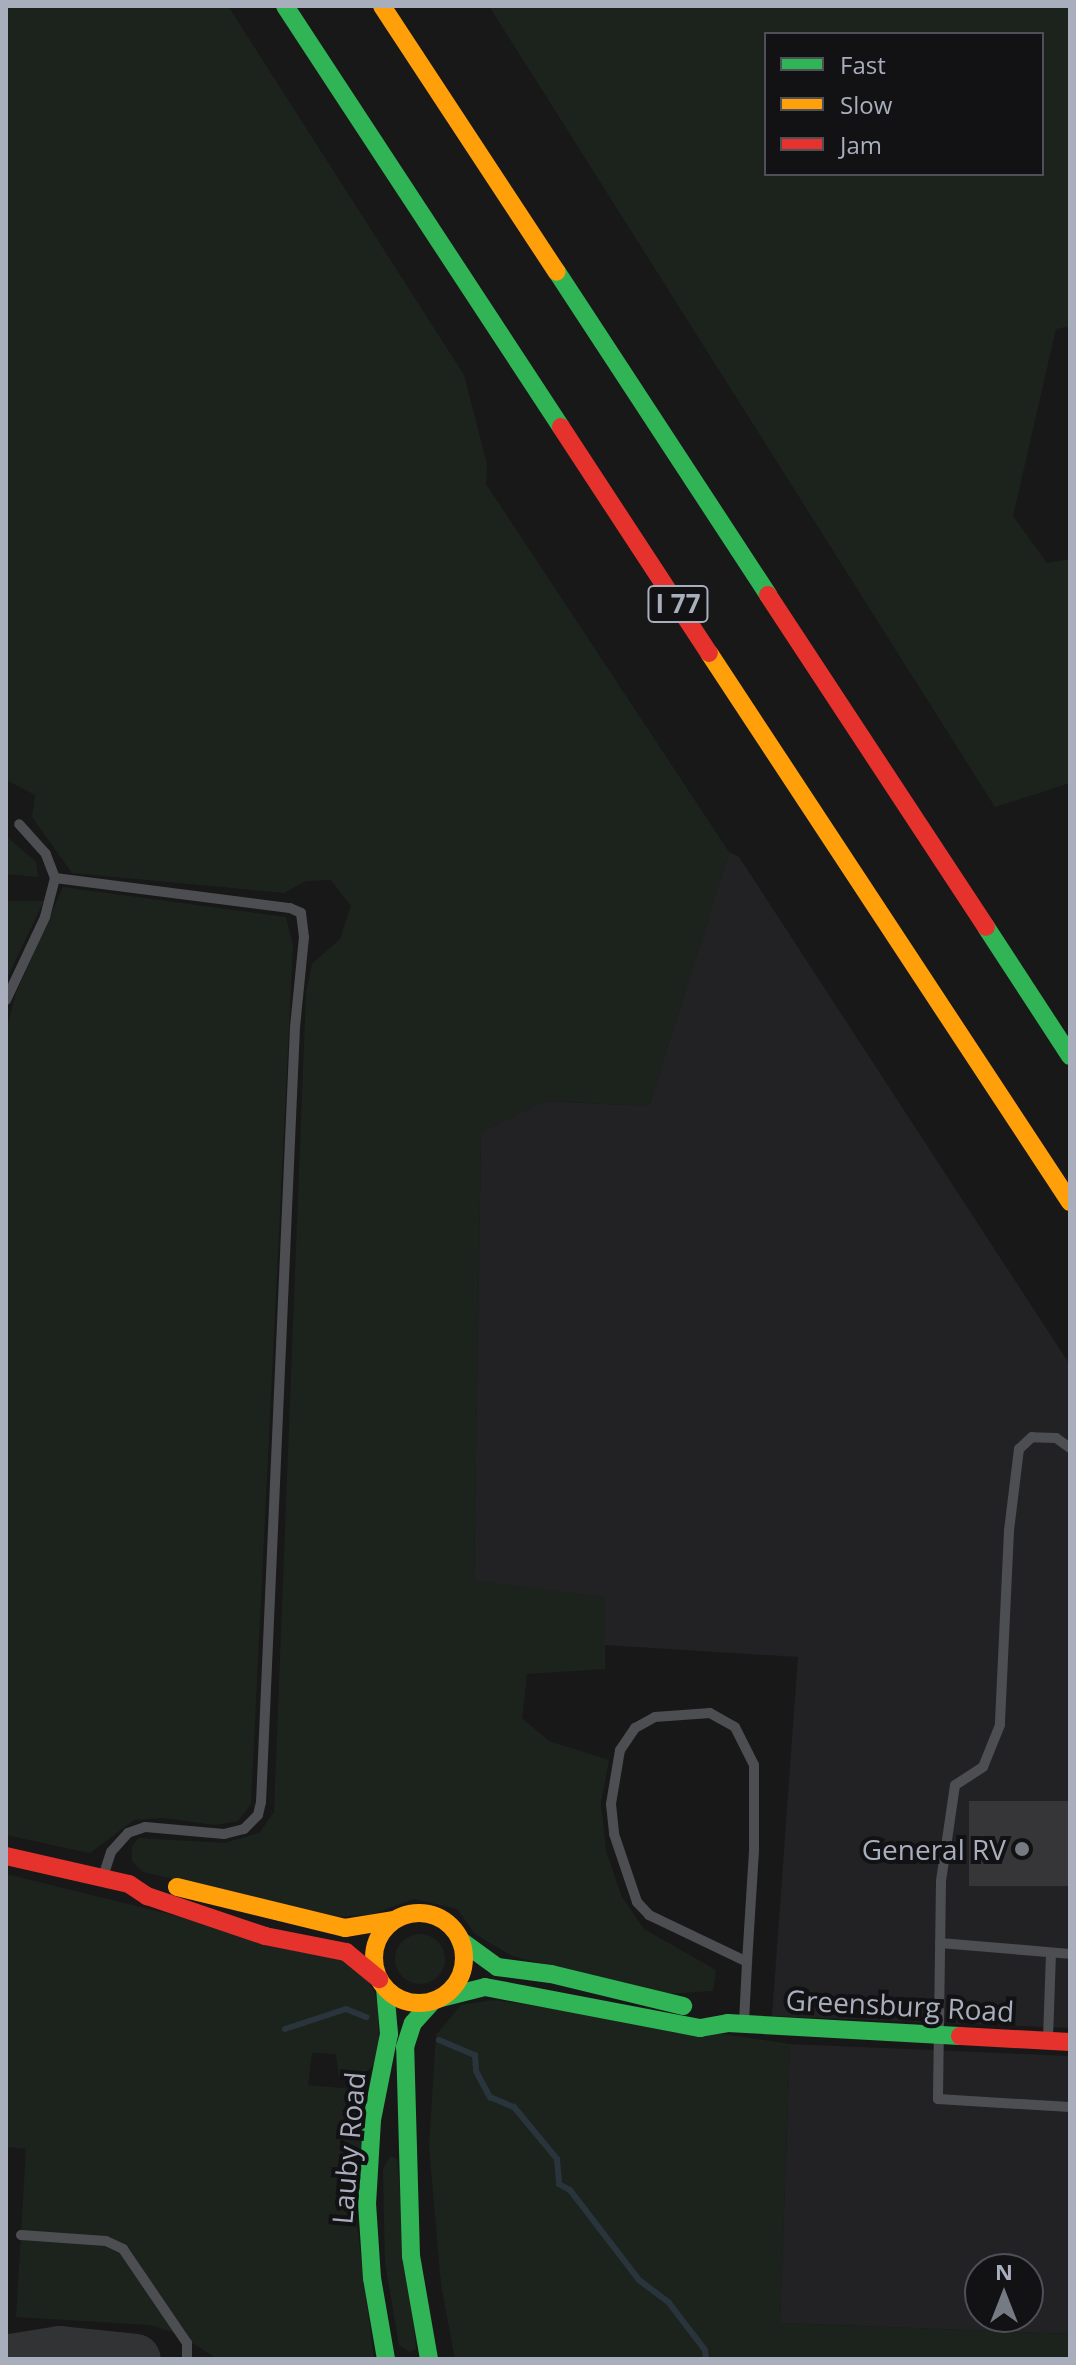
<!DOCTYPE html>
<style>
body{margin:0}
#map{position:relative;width:1076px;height:2365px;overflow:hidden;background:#181819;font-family:"Open Sans",sans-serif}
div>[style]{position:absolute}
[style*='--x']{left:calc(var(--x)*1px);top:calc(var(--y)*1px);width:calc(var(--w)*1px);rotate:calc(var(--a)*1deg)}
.built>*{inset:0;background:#222225}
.green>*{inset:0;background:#1c231d}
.round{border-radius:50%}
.stream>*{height:6px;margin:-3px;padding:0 3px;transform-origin:3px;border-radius:3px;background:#2a343c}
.taxiway>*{height:50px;margin:-25px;padding:0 25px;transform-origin:25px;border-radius:25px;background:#323335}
.building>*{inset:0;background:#363638;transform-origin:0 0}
.lane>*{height:10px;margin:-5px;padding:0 5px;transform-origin:5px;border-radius:5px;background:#4c4e52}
.fast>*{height:18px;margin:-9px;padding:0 9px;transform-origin:9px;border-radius:9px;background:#30b455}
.slow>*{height:18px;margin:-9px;padding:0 9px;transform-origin:9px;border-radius:9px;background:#ff9f0a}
.slow>.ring{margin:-9px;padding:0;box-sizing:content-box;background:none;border:18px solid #ff9f0a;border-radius:50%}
.jam>*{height:18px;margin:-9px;padding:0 9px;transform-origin:9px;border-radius:9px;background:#e5322d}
.dots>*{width:22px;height:22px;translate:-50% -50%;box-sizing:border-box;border:4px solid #121215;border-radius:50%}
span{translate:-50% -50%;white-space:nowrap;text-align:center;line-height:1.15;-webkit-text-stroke:8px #121215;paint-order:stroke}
.shield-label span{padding:2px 6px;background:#121215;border:2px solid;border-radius:6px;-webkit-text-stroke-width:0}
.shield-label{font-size:26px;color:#a8aebb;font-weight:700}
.poi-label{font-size:28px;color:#a8aebb}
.right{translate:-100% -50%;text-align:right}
.street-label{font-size:28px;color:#a8aebb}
.frame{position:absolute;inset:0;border:8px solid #a8aebb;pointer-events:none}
.legend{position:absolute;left:764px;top:32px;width:280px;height:144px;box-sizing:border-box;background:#121215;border:2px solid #4e5057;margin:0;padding:10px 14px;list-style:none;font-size:24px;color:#a8aebb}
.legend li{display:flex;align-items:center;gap:16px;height:40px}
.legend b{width:40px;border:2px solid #4e5057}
.north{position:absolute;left:964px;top:2253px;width:80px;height:80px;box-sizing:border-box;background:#121215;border:2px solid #4e5057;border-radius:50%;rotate:0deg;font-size:22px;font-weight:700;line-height:32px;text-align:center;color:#a8aebb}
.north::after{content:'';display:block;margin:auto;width:28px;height:36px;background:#767a82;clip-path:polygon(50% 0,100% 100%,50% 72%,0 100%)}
</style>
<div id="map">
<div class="built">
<div style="clip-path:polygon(729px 852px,739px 857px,1070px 1365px,1070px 2028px,772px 2016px,798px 1657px,605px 1645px,604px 1597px,474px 1581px,481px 1132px,545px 1101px,649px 1106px)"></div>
<div style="clip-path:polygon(evenodd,790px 2044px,1070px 2056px,1070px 2334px,780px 2323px,790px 2044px,980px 2269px,1028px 2269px,1028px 2317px,980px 2317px,980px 2269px)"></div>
</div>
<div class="green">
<div style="clip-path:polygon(6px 6px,228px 6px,464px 375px,487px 464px,486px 484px,729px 852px,649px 1106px,545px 1101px,481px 1132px,474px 1580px,605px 1597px,605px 1669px,527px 1674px,522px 1718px,549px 1741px,609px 1760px,601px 1803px,606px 1851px,622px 1897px,644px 1929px,716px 1970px,713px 1991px,664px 1994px,512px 1956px,475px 1934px,457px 1909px,414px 1899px,373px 1914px,336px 1917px,143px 1872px,132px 1861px,132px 1846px,139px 1838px,224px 1843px,259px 1833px,274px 1812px,306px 992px,312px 964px,340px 939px,351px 906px,331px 880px,306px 881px,284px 893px,72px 873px,32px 817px,35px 795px,6px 780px)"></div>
<div style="clip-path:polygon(evenodd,489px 6px,1070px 6px,1070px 326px,1056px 329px,1013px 516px,1047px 563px,1070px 559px,1070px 783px,995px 807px,489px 6px,1042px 34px,1042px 174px,766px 174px,766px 34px,1042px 34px)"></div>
<div style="clip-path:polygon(6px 836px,36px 862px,38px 877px,6px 874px)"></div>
<div style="clip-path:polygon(63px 887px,286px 917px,293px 946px,251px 1804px,238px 1821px,215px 1825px,163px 1818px,134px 1820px,90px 1853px,6px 1835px,8px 1024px,15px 996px)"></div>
<div style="clip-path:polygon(6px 901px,44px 901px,6px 980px)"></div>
<div style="clip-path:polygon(6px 1874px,344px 1957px,366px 1975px,378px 2001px,379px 2059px,366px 2072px,339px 2077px,336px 2054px,312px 2053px,308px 2085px,353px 2089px,368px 2112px,353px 2194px,374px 2359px,217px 2359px,179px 2334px,150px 2325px,16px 2317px,26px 2149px,6px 2147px)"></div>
<div class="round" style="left:395px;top:1934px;width:50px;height:50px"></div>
<div style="clip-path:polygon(494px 2000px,790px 2044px,780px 2323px,1070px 2334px,1070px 2359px,455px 2359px,441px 2284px,429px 2146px,436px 2035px,461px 2005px)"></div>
<div style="clip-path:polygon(390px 2156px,397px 2159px,416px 2349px,409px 2352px,399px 2345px,385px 2263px,383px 2169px)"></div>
</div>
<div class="stream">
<div style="--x:285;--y:2029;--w:64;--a:-18.2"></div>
<div style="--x:346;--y:2009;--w:22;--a:22"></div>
<div style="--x:439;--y:2040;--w:39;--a:23"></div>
<div style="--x:475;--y:2055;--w:16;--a:86"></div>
<div style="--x:476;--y:2071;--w:30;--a:62"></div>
<div style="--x:490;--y:2097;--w:26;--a:23"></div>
<div style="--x:514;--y:2107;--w:67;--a:50.4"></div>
<div style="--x:557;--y:2159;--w:25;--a:85"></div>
<div style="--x:559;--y:2184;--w:13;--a:29"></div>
<div style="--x:570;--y:2190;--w:113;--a:52.5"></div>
<div style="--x:639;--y:2280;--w:38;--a:37"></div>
<div style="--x:669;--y:2303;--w:59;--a:52.5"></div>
<div style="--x:705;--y:2350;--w:9;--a:84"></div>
</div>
<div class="taxiway">
<div style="--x:11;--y:2359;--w:50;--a:-9.3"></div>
<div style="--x:60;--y:2351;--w:76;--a:6"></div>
</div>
<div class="building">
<div style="left:1070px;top:1801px;width:85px;height:101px;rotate:90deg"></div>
</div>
<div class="lane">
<div style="--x:55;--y:878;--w:237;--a:7.3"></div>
<div style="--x:290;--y:908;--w:12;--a:24"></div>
<div style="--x:301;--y:913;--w:24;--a:83"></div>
<div style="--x:304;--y:937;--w:90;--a:95.7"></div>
<div style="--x:295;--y:1027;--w:776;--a:92.51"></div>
<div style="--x:261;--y:1802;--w:13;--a:103"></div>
<div style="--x:258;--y:1815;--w:20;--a:135"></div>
<div style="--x:244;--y:1829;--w:21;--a:166"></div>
<div style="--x:224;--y:1834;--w:79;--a:-174.9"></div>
<div style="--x:145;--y:1827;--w:18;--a:161"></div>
<div style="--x:128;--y:1833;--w:25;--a:132"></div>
<div style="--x:111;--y:1852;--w:26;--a:108"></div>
<div style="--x:6;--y:1000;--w:92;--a:-64.8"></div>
<div style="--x:45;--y:917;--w:40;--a:-75.6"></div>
<div style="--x:55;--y:878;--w:26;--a:-111"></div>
<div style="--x:46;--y:854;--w:40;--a:-132"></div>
<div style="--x:1070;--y:1448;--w:17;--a:-144"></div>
<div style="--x:1056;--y:1438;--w:24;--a:-178"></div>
<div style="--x:1032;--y:1437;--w:18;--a:137"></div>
<div style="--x:1019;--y:1449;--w:83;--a:97"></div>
<div style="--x:1009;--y:1531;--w:194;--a:92.7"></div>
<div style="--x:1000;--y:1725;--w:45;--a:112"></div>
<div style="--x:983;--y:1767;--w:33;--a:147"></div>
<div style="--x:955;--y:1785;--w:97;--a:98.3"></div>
<div style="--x:941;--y:1881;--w:218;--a:90.8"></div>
<div style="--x:938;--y:2099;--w:132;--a:3.5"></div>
<div style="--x:940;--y:1943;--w:130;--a:4.8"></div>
<div style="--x:744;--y:2022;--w:60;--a:-87.1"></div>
<div style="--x:747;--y:1962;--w:112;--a:-86.4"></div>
<div style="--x:754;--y:1850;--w:85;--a:-90"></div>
<div style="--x:754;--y:1765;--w:42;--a:-116.6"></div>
<div style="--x:735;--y:1727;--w:29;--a:-151"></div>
<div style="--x:710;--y:1713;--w:55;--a:175.8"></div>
<div style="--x:655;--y:1717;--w:23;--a:151"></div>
<div style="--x:635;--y:1728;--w:27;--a:124"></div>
<div style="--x:620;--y:1750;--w:55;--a:99.5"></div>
<div style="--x:611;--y:1804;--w:30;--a:84"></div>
<div style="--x:614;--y:1834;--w:72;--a:71.3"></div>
<div style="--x:637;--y:1902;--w:18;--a:47"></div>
<div style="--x:649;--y:1915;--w:109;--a:25.6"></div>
<div style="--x:1048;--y:2039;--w:86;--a:-88"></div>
<div style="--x:21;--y:2235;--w:85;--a:4"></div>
<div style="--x:106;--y:2241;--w:19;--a:25"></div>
<div style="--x:123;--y:2249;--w:114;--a:55.8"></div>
<div style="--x:187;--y:2343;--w:16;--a:90"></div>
</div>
<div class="fast">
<div style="--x:285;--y:6;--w:503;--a:56.75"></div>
<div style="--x:557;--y:272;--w:386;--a:56.8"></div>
<div style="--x:986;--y:927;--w:154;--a:56.9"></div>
<div style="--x:460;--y:1940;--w:46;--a:36.1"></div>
<div style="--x:497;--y:1967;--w:54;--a:7.4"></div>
<div style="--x:551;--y:1974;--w:136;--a:13.6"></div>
<div style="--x:385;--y:1988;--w:46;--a:85"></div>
<div style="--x:389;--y:2034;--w:88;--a:101.2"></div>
<div style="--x:372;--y:2120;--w:83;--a:93.4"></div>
<div style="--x:367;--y:2203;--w:75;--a:86.2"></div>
<div style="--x:372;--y:2278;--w:82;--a:80.2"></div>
<div style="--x:441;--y:1998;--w:45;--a:-14"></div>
<div style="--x:485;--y:1987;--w:219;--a:10.8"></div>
<div style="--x:700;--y:2028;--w:28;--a:-10"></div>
<div style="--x:728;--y:2023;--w:232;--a:3.2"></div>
<div style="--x:429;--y:2359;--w:105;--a:-99.9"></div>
<div style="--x:411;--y:2256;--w:209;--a:-91.6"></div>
<div style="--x:405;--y:2047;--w:25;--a:-72"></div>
<div style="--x:413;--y:2023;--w:27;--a:-48"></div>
</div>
<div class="slow">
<div style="--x:382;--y:6;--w:318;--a:56.7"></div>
<div style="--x:709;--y:653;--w:657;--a:56.67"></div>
<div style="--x:177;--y:1887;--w:173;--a:13.7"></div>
<div style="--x:345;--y:1928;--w:50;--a:-9.3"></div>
<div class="ring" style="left:374px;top:1913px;width:72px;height:72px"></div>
</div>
<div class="jam">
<div style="--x:561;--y:427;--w:270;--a:56.8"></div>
<div style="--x:768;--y:595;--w:397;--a:56.7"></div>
<div style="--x:6;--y:1856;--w:126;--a:12.8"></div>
<div style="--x:129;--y:1884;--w:22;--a:34"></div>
<div style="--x:147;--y:1896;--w:125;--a:18.7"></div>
<div style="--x:265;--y:1936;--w:83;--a:11.2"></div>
<div style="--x:346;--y:1952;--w:43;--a:39.3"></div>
<div style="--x:960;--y:2036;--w:110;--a:3.1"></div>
</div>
<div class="dots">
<div style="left:1022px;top:1849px;background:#767a82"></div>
</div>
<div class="shield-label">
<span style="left:678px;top:604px">I 77</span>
</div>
<div class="poi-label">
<span class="right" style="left:1006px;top:1849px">General RV</span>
</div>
<div class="street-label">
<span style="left:900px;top:2005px;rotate:3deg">Greensburg Road</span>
<span style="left:348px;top:2148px;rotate:-85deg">Lauby Road</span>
</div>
<div class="frame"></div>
<ul class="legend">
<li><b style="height:10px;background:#30b455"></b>Fast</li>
<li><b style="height:10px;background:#ff9f0a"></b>Slow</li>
<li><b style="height:10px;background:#e5322d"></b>Jam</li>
</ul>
<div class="north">N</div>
</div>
